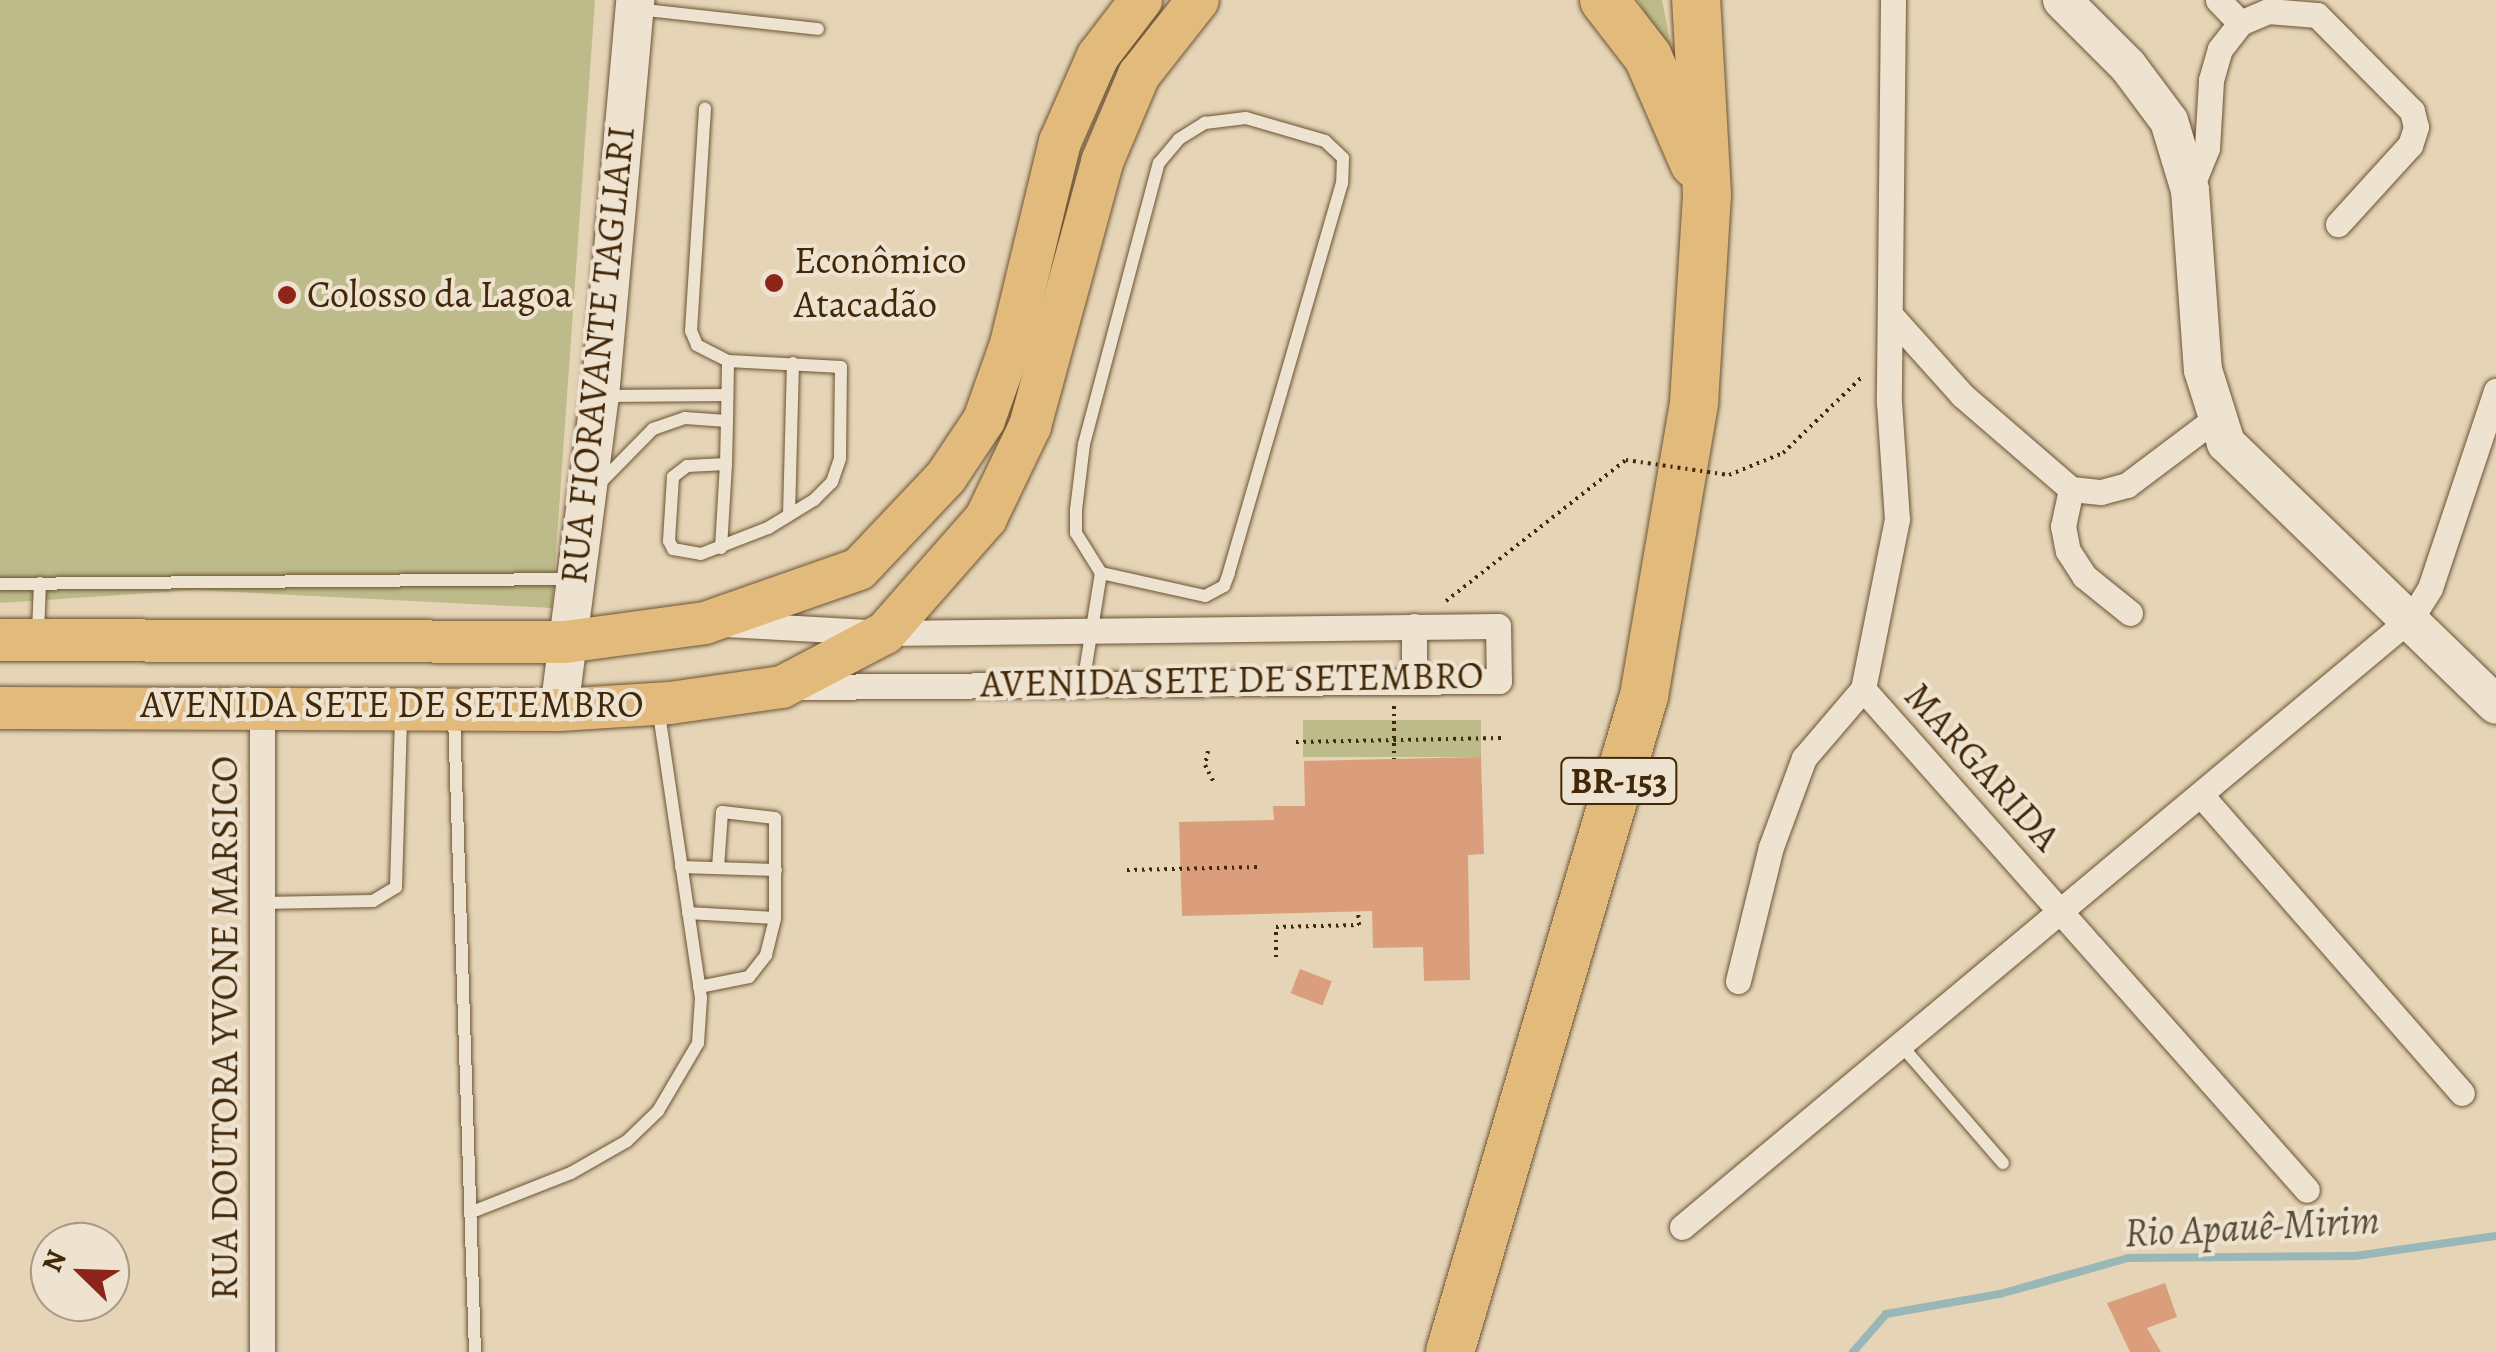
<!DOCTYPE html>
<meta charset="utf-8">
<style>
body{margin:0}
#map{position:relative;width:2496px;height:1352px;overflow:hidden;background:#e5d4b6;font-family:Alegreya,serif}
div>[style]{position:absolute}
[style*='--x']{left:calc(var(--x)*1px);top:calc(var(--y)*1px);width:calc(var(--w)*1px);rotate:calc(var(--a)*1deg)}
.green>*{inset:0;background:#bcbb89;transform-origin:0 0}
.stream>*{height:8px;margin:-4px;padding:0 4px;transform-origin:4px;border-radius:4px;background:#98b7b6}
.building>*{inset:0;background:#db9e7c;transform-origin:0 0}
.path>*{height:4px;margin-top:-2px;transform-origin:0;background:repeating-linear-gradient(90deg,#432808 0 2.5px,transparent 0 7.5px)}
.roads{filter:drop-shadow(0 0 2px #6c5334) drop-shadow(0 0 2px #6c5334)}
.lane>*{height:12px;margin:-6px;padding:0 6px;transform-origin:6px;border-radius:6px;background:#eee3d0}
.street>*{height:25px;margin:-12.5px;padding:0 12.5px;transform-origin:12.5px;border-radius:12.5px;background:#eee3d0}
.secondary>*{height:38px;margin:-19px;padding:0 19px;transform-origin:19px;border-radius:19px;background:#eee3d0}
.primary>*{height:42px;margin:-21px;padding:0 21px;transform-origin:21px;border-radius:21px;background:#e2ba7b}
.highway>*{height:48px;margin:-24px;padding:0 24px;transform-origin:24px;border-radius:24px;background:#e2ba7b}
.path-bridge>*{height:4px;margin-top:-2px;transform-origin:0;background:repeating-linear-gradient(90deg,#432808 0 2.5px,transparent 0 7.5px)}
.dots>*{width:28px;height:28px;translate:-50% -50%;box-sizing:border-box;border:5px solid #eee3d0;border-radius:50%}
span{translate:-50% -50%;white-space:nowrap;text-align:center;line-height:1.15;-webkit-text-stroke:8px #eee3d0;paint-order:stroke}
.shield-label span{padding:2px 8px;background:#eee3d0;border:2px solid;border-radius:8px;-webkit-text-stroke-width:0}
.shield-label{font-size:35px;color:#432808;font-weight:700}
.poi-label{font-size:38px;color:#432808}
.left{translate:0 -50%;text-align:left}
.street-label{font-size:38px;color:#432808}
.water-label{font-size:40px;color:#584c34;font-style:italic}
.north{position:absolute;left:30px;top:1222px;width:100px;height:100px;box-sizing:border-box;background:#eee3d0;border:2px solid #aa9880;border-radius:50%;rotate:293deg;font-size:28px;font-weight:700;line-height:40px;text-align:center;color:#432808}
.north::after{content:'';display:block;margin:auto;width:35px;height:45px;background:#8f2418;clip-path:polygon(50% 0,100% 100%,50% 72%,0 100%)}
</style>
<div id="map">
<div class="green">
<div style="clip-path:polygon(0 0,595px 0,552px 608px,196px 590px,0 603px)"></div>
<div style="clip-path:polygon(1638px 0,1662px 0,1676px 72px)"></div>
<div style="left:1481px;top:720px;width:37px;height:178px;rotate:90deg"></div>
</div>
<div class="stream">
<div style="--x:1853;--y:1352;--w:50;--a:-49"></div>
<div style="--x:1886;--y:1314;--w:116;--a:-10"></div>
<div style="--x:2000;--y:1294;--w:133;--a:-15.7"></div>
<div style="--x:2128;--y:1258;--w:227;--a:-0.5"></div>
<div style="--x:2355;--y:1256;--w:142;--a:-8.1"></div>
</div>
<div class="building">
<div style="clip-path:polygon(1481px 757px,1484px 854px,1468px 855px,1470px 980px,1424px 981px,1423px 947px,1373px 948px,1372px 911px,1182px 916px,1179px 822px,1274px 820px,1273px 806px,1305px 806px,1304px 761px)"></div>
<div style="left:1300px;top:969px;width:34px;height:26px;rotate:21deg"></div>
<div style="clip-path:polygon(2165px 1283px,2177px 1317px,2147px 1328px,2161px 1352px,2130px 1352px,2107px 1303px)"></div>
</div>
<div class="path">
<div style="--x:1729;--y:475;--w:58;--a:-22.2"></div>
<div style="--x:1783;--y:453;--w:111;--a:-43.9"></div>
<div style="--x:1446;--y:601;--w:229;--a:-38.1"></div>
<div style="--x:1394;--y:706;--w:53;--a:90"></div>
<div style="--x:1296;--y:742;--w:205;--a:-1.1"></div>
<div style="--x:1208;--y:751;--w:14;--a:102"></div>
<div style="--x:1205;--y:765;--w:20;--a:63"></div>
<div style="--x:1127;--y:870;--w:133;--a:-1.3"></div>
<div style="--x:1276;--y:957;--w:30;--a:-90"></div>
<div style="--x:1276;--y:927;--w:83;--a:-1.4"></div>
<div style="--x:1359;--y:925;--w:13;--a:-94"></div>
</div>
<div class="roads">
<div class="lane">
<div style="--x:637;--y:9;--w:182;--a:6.3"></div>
<div style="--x:1246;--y:118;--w:82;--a:16.2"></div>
<div style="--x:1325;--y:141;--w:25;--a:43"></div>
<div style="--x:1343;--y:158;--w:25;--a:92"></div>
<div style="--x:1342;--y:183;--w:406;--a:106.2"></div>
<div style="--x:1229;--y:573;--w:14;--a:111"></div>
<div style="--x:1224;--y:586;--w:21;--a:152"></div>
<div style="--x:1205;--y:596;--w:107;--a:-167.5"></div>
<div style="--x:1101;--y:573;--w:47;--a:-122"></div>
<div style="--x:1076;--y:533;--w:23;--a:-90"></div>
<div style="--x:1076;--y:510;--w:66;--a:-83.1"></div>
<div style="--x:1084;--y:444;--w:291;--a:-75.1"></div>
<div style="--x:1159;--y:163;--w:31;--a:-50"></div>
<div style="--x:1179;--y:139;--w:31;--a:-32"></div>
<div style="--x:1205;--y:123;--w:41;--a:-7"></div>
<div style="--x:605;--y:396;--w:122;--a:-0.5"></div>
<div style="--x:727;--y:421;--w:60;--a:-89"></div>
<div style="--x:600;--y:483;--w:76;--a:-45.5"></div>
<div style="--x:653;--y:429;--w:34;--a:-19"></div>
<div style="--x:685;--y:418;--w:42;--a:4.1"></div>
<div style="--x:727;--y:421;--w:43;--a:91.3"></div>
<div style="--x:726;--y:464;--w:39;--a:177"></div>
<div style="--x:687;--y:466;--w:18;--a:142"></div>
<div style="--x:673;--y:477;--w:64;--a:93.6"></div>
<div style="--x:669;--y:541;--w:9;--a:63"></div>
<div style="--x:673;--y:549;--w:28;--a:10"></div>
<div style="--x:701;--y:554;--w:72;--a:-21.2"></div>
<div style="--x:768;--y:528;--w:54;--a:-31.3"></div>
<div style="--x:814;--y:500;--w:25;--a:-45"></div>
<div style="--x:832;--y:482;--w:24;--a:-71"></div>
<div style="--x:840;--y:459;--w:92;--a:-89.4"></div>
<div style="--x:841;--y:367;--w:113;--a:-177"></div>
<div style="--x:728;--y:361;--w:35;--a:-153"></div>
<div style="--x:697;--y:345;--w:15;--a:-113"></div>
<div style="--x:691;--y:331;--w:223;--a:-86.4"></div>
<div style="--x:789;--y:515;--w:152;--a:-88.5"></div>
<div style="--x:721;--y:548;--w:84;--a:-86.6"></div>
<div style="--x:0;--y:584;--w:570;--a:-0.5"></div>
<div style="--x:38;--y:633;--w:50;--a:-87.7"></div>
<div style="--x:1083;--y:684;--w:112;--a:-80.8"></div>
<div style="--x:454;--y:716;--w:636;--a:88.11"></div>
<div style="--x:681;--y:867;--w:95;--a:1.8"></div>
<div style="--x:262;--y:903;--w:111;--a:-1"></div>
<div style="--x:373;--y:901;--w:27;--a:-31"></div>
<div style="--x:396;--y:887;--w:173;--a:-88.3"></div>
<div style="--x:688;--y:913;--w:87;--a:3.3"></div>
<div style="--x:699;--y:987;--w:51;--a:-11.3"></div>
<div style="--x:749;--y:977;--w:28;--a:-52"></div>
<div style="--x:766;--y:955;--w:38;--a:-76"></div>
<div style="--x:775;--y:918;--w:100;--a:-90"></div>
<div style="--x:775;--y:818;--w:53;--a:-173.5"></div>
<div style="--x:722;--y:812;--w:56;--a:94.1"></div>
<div style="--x:1901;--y:1045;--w:156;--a:49.2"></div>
<div style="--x:472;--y:1212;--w:106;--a:-21.5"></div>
<div style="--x:571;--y:1173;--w:64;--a:-29.7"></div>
<div style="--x:627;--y:1141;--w:43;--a:-44.1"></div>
<div style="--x:658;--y:1111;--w:79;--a:-59.5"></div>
<div style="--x:698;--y:1043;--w:45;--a:-86.2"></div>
<div style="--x:701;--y:998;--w:289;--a:-98.4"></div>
</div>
<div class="street">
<div style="--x:1893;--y:0;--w:402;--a:90.6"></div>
<div style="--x:1889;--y:402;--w:117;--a:86.1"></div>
<div style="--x:1897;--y:519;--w:173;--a:101.3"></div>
<div style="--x:1863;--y:689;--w:669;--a:48.45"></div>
<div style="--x:2218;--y:0;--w:32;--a:46"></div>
<div style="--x:2190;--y:190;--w:45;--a:-68"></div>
<div style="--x:2207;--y:148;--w:68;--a:-86.6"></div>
<div style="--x:2211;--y:80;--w:32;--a:-74"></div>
<div style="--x:2220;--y:49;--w:33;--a:-52"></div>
<div style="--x:2240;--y:23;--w:30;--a:-23"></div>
<div style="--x:2268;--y:11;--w:49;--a:4.7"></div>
<div style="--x:2317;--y:15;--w:135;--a:45.3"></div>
<div style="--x:2412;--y:111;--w:16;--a:76"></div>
<div style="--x:2416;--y:127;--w:19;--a:108"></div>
<div style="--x:2410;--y:145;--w:107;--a:132.3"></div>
<div style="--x:1893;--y:318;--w:103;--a:48.1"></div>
<div style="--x:1962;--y:395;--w:144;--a:40.8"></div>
<div style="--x:2071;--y:489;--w:30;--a:6"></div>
<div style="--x:2101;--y:492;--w:27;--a:-15"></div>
<div style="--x:2127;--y:485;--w:111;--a:-37"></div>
<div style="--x:2071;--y:489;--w:38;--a:102"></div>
<div style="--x:2063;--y:526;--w:25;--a:79"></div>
<div style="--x:2068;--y:551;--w:30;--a:57"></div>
<div style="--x:2084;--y:576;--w:59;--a:38.8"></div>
<div style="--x:726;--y:624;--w:159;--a:3.2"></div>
<div style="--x:885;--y:633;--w:613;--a:-0.65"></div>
<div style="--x:1498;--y:626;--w:55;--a:89"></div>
<div style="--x:1499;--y:681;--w:702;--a:179.51"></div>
<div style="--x:1414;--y:681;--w:55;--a:-90"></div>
<div style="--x:262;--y:705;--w:647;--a:90"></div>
<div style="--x:2201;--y:795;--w:396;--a:48.8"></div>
<div style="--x:1738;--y:981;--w:138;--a:-76.2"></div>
<div style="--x:1771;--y:847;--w:95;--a:-69.7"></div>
<div style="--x:1804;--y:758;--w:91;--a:-49.5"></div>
<div style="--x:1682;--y:1227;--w:951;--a:-39.88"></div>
<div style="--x:2412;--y:617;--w:34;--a:-58"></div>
<div style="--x:2430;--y:588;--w:208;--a:-71.5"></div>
</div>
<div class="secondary">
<div style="--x:2062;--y:0;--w:93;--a:45"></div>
<div style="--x:2128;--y:66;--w:69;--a:53.3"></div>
<div style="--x:2169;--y:121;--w:72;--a:73.1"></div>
<div style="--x:2190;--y:190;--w:180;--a:85.9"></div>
<div style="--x:2203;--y:370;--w:77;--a:72.5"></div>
<div style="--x:2226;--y:443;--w:376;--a:44.1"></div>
<div style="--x:559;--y:710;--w:317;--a:-82.6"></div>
<div style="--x:600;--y:396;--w:398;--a:-84.9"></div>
</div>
<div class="primary">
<div style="--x:0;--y:640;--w:565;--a:0.2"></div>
<div style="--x:565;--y:642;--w:141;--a:-7.7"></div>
<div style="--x:705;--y:623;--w:163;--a:-19.3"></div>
<div style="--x:859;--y:569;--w:127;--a:-46.6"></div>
<div style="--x:946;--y:477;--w:69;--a:-56.3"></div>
<div style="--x:984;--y:420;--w:81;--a:-70.4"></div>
<div style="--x:1011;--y:344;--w:208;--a:-76.4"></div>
<div style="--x:1060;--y:142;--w:94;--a:-66.2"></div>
<div style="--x:1098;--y:56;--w:71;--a:-52.5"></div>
<div style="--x:0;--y:708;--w:559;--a:0.2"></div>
<div style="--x:559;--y:710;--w:111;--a:-3.6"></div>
<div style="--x:670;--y:703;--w:113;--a:-8.1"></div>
<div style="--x:782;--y:687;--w:116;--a:-27.7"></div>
<div style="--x:885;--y:633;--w:153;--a:-48.7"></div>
<div style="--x:986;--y:518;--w:102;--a:-64.4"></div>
<div style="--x:1030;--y:426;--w:274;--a:-74.7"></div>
<div style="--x:1102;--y:162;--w:95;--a:-67"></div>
<div style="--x:1139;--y:75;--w:95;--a:-51.8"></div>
</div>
<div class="highway">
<div style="--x:1604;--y:0;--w:72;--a:52.3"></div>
<div style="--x:1648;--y:57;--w:116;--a:66.5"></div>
<div style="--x:1450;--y:1352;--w:684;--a:-73.53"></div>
<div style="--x:1644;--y:696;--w:298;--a:-80.3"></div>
<div style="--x:1694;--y:402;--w:208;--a:-86.4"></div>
<div style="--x:1707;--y:194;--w:194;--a:-93.2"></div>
</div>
</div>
<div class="path-bridge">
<div style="--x:1626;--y:460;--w:104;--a:8.3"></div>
</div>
<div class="dots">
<div style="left:774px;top:283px;background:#8f2418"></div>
<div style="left:287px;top:295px;background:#8f2418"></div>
</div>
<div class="shield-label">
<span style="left:1619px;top:781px">BR-153</span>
</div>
<div class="poi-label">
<span class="left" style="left:794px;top:283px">Econômico<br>Atacadão</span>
<span class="left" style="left:307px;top:295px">Colosso da Lagoa</span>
</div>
<div class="street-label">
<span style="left:598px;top:355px;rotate:-84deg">RUA FIORAVANTE TAGLIARI</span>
<span style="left:1232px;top:680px;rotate:-1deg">AVENIDA SETE DE SETEMBRO</span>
<span style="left:392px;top:705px">AVENIDA SETE DE SETEMBRO</span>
<span style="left:1982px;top:767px;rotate:48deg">MARGARIDA</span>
<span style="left:225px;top:1028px;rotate:-90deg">RUA DOUTORA YVONE MARSICO</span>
</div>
<div class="water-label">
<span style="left:2252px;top:1227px;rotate:-3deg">Rio Apauê-Mirim</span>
</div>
<div class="north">N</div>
</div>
